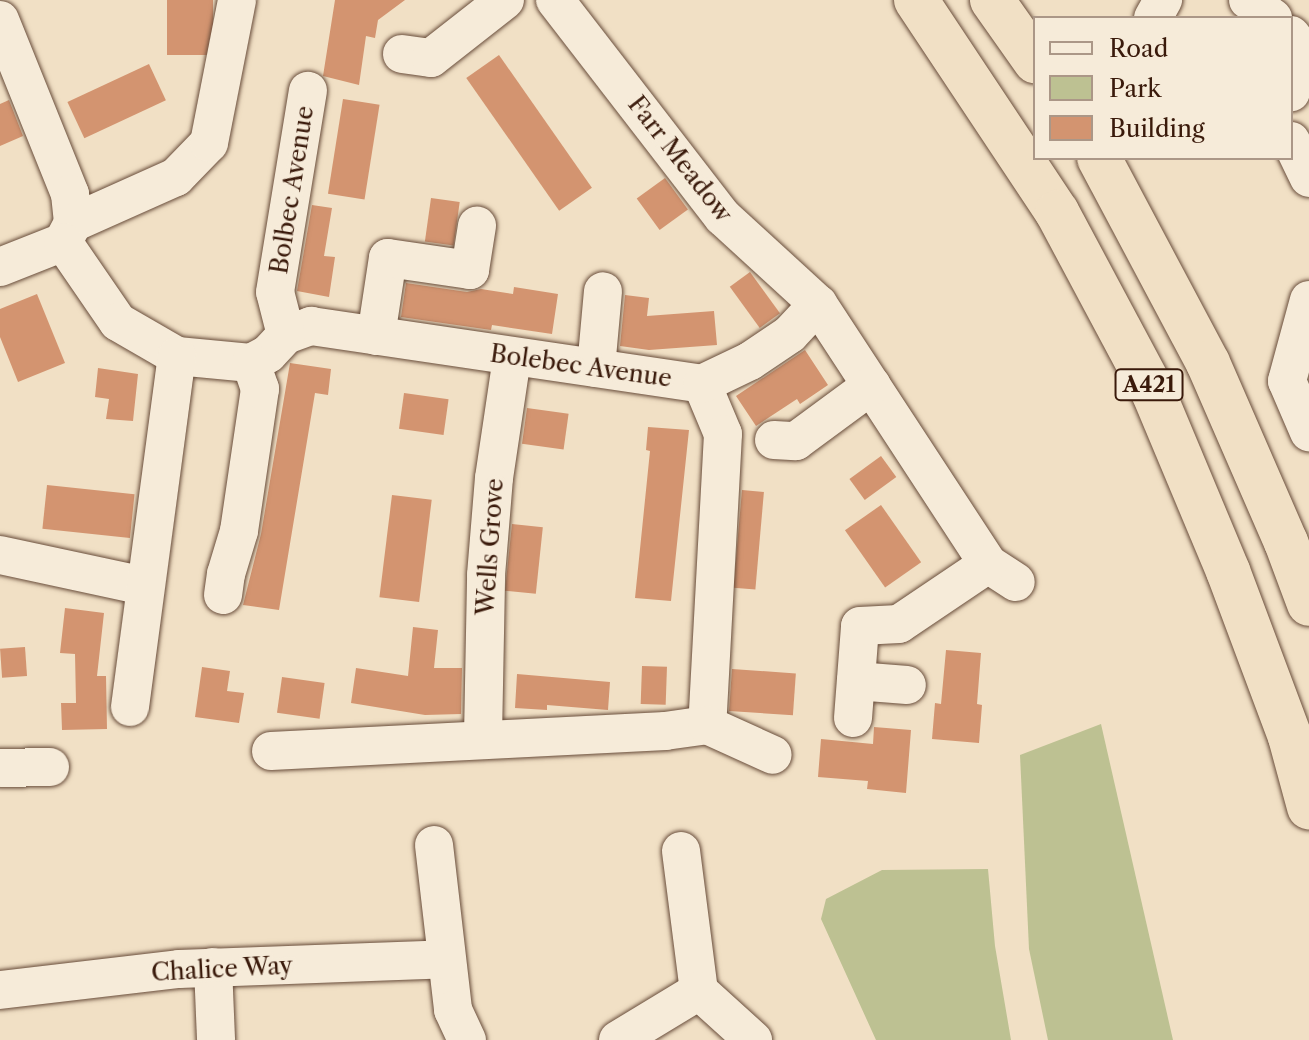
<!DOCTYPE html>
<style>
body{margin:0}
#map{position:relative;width:1309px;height:1040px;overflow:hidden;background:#f1e0c5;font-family:"Libre Caslon Text",serif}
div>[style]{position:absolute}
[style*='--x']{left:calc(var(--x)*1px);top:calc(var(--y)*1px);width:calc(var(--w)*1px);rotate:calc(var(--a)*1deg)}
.green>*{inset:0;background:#bdc192}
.building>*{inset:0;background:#d39470;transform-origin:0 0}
.roads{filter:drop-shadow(0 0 2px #684c3a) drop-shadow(0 0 2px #684c3a)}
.minor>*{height:38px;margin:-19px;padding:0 19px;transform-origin:19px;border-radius:19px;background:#f6ebd9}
.highway>*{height:44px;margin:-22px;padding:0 22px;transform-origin:22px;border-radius:22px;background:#f1e0c5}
span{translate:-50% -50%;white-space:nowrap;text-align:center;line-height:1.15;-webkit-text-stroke:7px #f6ebd9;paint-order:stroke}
.shield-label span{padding:2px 6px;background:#f6ebd9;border:2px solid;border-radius:6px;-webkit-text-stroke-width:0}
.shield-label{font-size:22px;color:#3a1a0b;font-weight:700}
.street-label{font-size:24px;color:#3a1a0b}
.legend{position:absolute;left:1033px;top:16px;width:260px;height:144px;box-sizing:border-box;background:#f6ebd9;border:2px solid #ab9787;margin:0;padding:10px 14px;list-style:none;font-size:24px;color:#3a1a0b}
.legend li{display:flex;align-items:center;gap:16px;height:40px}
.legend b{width:40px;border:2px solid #ab9787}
</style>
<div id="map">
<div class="green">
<div style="clip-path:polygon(1101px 724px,1173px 1040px,1048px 1040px,1029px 949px,1020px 755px)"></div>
<div style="clip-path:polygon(988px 869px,995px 946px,1011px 1040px,876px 1040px,821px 919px,826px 899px,882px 870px)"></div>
</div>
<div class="building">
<div style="left:167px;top:0;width:46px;height:55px"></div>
<div style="clip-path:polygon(335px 0,405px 0,378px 20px,375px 38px,366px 36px,359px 85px,323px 76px)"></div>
<div style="left:499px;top:55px;width:162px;height:40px;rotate:55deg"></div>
<div style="left:149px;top:64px;width:40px;height:90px;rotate:65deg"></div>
<div style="left:343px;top:99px;width:37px;height:96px;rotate:9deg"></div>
<div style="clip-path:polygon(9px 100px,23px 136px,0 146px,0 104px)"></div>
<div style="left:665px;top:178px;width:39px;height:35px;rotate:54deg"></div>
<div style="left:431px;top:198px;width:29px;height:44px;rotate:8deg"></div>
<div style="clip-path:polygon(312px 205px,332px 208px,324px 256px,335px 257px,329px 297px,297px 291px)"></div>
<div style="left:750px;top:272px;width:51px;height:25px;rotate:54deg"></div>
<div style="clip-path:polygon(406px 283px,467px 292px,481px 289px,513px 294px,514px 287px,558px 294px,552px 334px,492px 325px,491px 330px,401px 317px)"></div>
<div style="clip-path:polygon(37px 294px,65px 363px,18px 382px,0 337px,0 309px)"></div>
<div style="clip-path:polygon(625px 295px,649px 298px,647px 316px,714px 311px,717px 345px,649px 350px,620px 346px)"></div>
<div style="clip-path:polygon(805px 350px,828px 385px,800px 404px,797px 399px,756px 426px,736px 396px)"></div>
<div style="clip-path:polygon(290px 363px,331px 369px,328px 395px,315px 393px,279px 610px,243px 605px,261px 534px)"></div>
<div style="clip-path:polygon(98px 368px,138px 374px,133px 421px,106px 419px,109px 399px,95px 397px)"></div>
<div style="left:404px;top:393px;width:45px;height:36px;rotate:8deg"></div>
<div style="left:527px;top:408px;width:42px;height:36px;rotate:8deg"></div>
<div style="clip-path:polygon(648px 427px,689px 430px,671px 601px,635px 598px,650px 451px,646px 450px)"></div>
<div style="left:881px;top:456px;width:26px;height:39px;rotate:54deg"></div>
<div style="left:47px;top:485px;width:88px;height:44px;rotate:6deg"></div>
<div style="left:742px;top:490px;width:22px;height:98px;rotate:5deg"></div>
<div style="left:392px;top:495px;width:40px;height:103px;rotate:7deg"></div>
<div style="left:881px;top:505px;width:70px;height:44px;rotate:55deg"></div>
<div style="left:512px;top:524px;width:31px;height:67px;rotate:6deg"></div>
<div style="clip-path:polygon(65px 608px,104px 613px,97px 676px,106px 676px,107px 729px,62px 730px,61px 703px,76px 703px,75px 654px,60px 653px)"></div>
<div style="clip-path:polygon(413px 627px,438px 630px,434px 668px,462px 668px,461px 714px,425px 715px,351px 703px,356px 668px,408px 676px)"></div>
<div style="left:25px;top:647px;width:29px;height:25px;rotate:86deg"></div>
<div style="clip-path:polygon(946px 650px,981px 653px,977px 704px,982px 705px,979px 743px,932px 739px,935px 703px,941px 704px)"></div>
<div style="left:642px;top:666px;width:25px;height:38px;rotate:2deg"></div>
<div style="clip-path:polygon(202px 667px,230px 671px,227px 691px,244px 693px,239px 723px,195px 717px)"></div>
<div style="left:732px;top:669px;width:64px;height:42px;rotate:4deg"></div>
<div style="clip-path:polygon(517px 674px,610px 682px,608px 710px,547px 705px,547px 710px,515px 708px)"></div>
<div style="left:282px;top:677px;width:43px;height:36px;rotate:8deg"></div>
<div style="clip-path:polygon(874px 727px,911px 730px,906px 793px,867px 789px,868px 781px,818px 777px,821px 739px,873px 744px)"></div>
</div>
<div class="roads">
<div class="minor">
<div style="--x:555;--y:0;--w:274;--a:52.3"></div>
<div style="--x:723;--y:217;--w:129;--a:42.5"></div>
<div style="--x:818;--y:304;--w:311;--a:56.8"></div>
<div style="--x:988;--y:564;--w:33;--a:33"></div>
<div style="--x:1248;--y:0;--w:31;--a:36"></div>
<div style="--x:1153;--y:18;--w:21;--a:-61"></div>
<div style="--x:0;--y:20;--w:188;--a:68.1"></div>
<div style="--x:70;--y:194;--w:29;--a:84"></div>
<div style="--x:73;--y:223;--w:21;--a:118"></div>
<div style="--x:1291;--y:35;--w:20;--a:53"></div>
<div style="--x:1303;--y:51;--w:43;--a:106.3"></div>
<div style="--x:402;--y:54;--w:29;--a:8"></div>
<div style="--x:431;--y:58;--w:94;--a:-38.1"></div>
<div style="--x:1291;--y:141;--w:41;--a:64.1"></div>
<div style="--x:73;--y:223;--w:113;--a:-24.1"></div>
<div style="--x:176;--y:177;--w:47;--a:-45.9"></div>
<div style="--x:209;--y:143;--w:146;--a:-78.9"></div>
<div style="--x:0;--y:267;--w:68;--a:-21.6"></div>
<div style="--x:63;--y:242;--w:97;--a:55.5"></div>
<div style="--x:118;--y:322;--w:68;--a:30"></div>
<div style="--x:177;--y:356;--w:74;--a:5.4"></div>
<div style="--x:251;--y:363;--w:19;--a:-28"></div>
<div style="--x:268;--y:354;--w:26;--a:-47"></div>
<div style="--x:286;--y:335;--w:27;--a:-20"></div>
<div style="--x:311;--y:326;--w:395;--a:8.4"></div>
<div style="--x:702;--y:384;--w:54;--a:67.2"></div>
<div style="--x:723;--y:434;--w:291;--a:93.1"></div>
<div style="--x:1309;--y:300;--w:84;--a:105.2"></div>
<div style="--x:1287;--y:381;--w:56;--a:66.7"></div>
<div style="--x:286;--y:335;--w:44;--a:-104.3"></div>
<div style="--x:275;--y:292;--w:204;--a:-80.7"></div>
<div style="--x:376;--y:336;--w:79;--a:-81.3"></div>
<div style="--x:388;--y:258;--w:83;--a:8.3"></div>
<div style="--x:470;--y:270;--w:45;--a:-81"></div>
<div style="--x:596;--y:368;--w:77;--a:-84.8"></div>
<div style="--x:702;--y:384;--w:53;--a:-25.6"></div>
<div style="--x:750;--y:361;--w:48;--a:-34"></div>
<div style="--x:790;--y:334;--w:41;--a:-47"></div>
<div style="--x:774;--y:440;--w:22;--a:3"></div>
<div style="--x:796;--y:441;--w:94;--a:-36.4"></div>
<div style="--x:0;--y:555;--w:147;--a:12.1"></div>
<div style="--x:223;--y:595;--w:21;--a:-82"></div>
<div style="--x:226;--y:574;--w:45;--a:-73.2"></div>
<div style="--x:239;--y:531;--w:144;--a:-81.6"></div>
<div style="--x:260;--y:389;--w:28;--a:-109"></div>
<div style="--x:856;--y:681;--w:51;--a:4.5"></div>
<div style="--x:130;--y:707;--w:354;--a:-82.4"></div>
<div style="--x:853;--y:718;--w:92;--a:-85.6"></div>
<div style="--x:860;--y:626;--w:39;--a:-3"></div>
<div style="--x:899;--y:624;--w:107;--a:-34"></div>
<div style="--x:483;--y:737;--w:162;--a:-88.9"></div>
<div style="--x:486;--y:575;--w:97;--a:-85.3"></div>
<div style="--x:494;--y:478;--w:122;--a:-81.5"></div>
<div style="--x:271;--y:751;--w:395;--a:-2.9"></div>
<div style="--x:665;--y:731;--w:42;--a:-8.1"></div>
<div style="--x:707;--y:725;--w:72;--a:24.4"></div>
<div style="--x:0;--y:768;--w:50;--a:-1.1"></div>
<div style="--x:434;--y:845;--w:166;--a:83.4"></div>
<div style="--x:453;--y:1010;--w:33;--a:65"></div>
<div style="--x:681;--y:851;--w:141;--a:82.7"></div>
<div style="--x:699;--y:991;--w:73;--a:42.2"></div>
<div style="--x:213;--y:967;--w:73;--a:87.6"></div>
<div style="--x:0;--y:990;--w:180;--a:-6.7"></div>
<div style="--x:179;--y:969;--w:267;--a:-2.1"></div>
<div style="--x:618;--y:1040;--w:95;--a:-31.2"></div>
</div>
<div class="highway">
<div style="--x:916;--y:0;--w:255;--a:56.4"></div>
<div style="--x:1057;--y:212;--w:206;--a:61.9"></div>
<div style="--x:1154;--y:394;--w:192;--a:67.3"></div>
<div style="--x:1228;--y:571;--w:177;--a:69.5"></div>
<div style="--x:1290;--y:737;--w:73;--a:74.8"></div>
<div style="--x:992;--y:0;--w:75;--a:54.8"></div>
<div style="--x:1099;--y:158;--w:232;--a:62"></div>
<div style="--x:1208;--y:363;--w:195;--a:66.5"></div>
<div style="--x:1286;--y:542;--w:66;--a:69.6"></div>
</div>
</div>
<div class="shield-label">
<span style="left:1149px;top:385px">A421</span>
</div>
<div class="street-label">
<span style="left:680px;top:159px;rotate:52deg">Farr Meadow</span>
<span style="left:292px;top:190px;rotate:-81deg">Bolbec Avenue</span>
<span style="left:581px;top:366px;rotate:8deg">Bolebec Avenue</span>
<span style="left:490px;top:547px;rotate:-86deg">Wells Grove</span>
<span style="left:222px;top:969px;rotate:-3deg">Chalice Way</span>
</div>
<ul class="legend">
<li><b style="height:10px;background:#f6ebd9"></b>Road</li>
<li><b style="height:22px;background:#bdc192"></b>Park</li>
<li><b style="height:22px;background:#d39470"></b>Building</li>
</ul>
</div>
